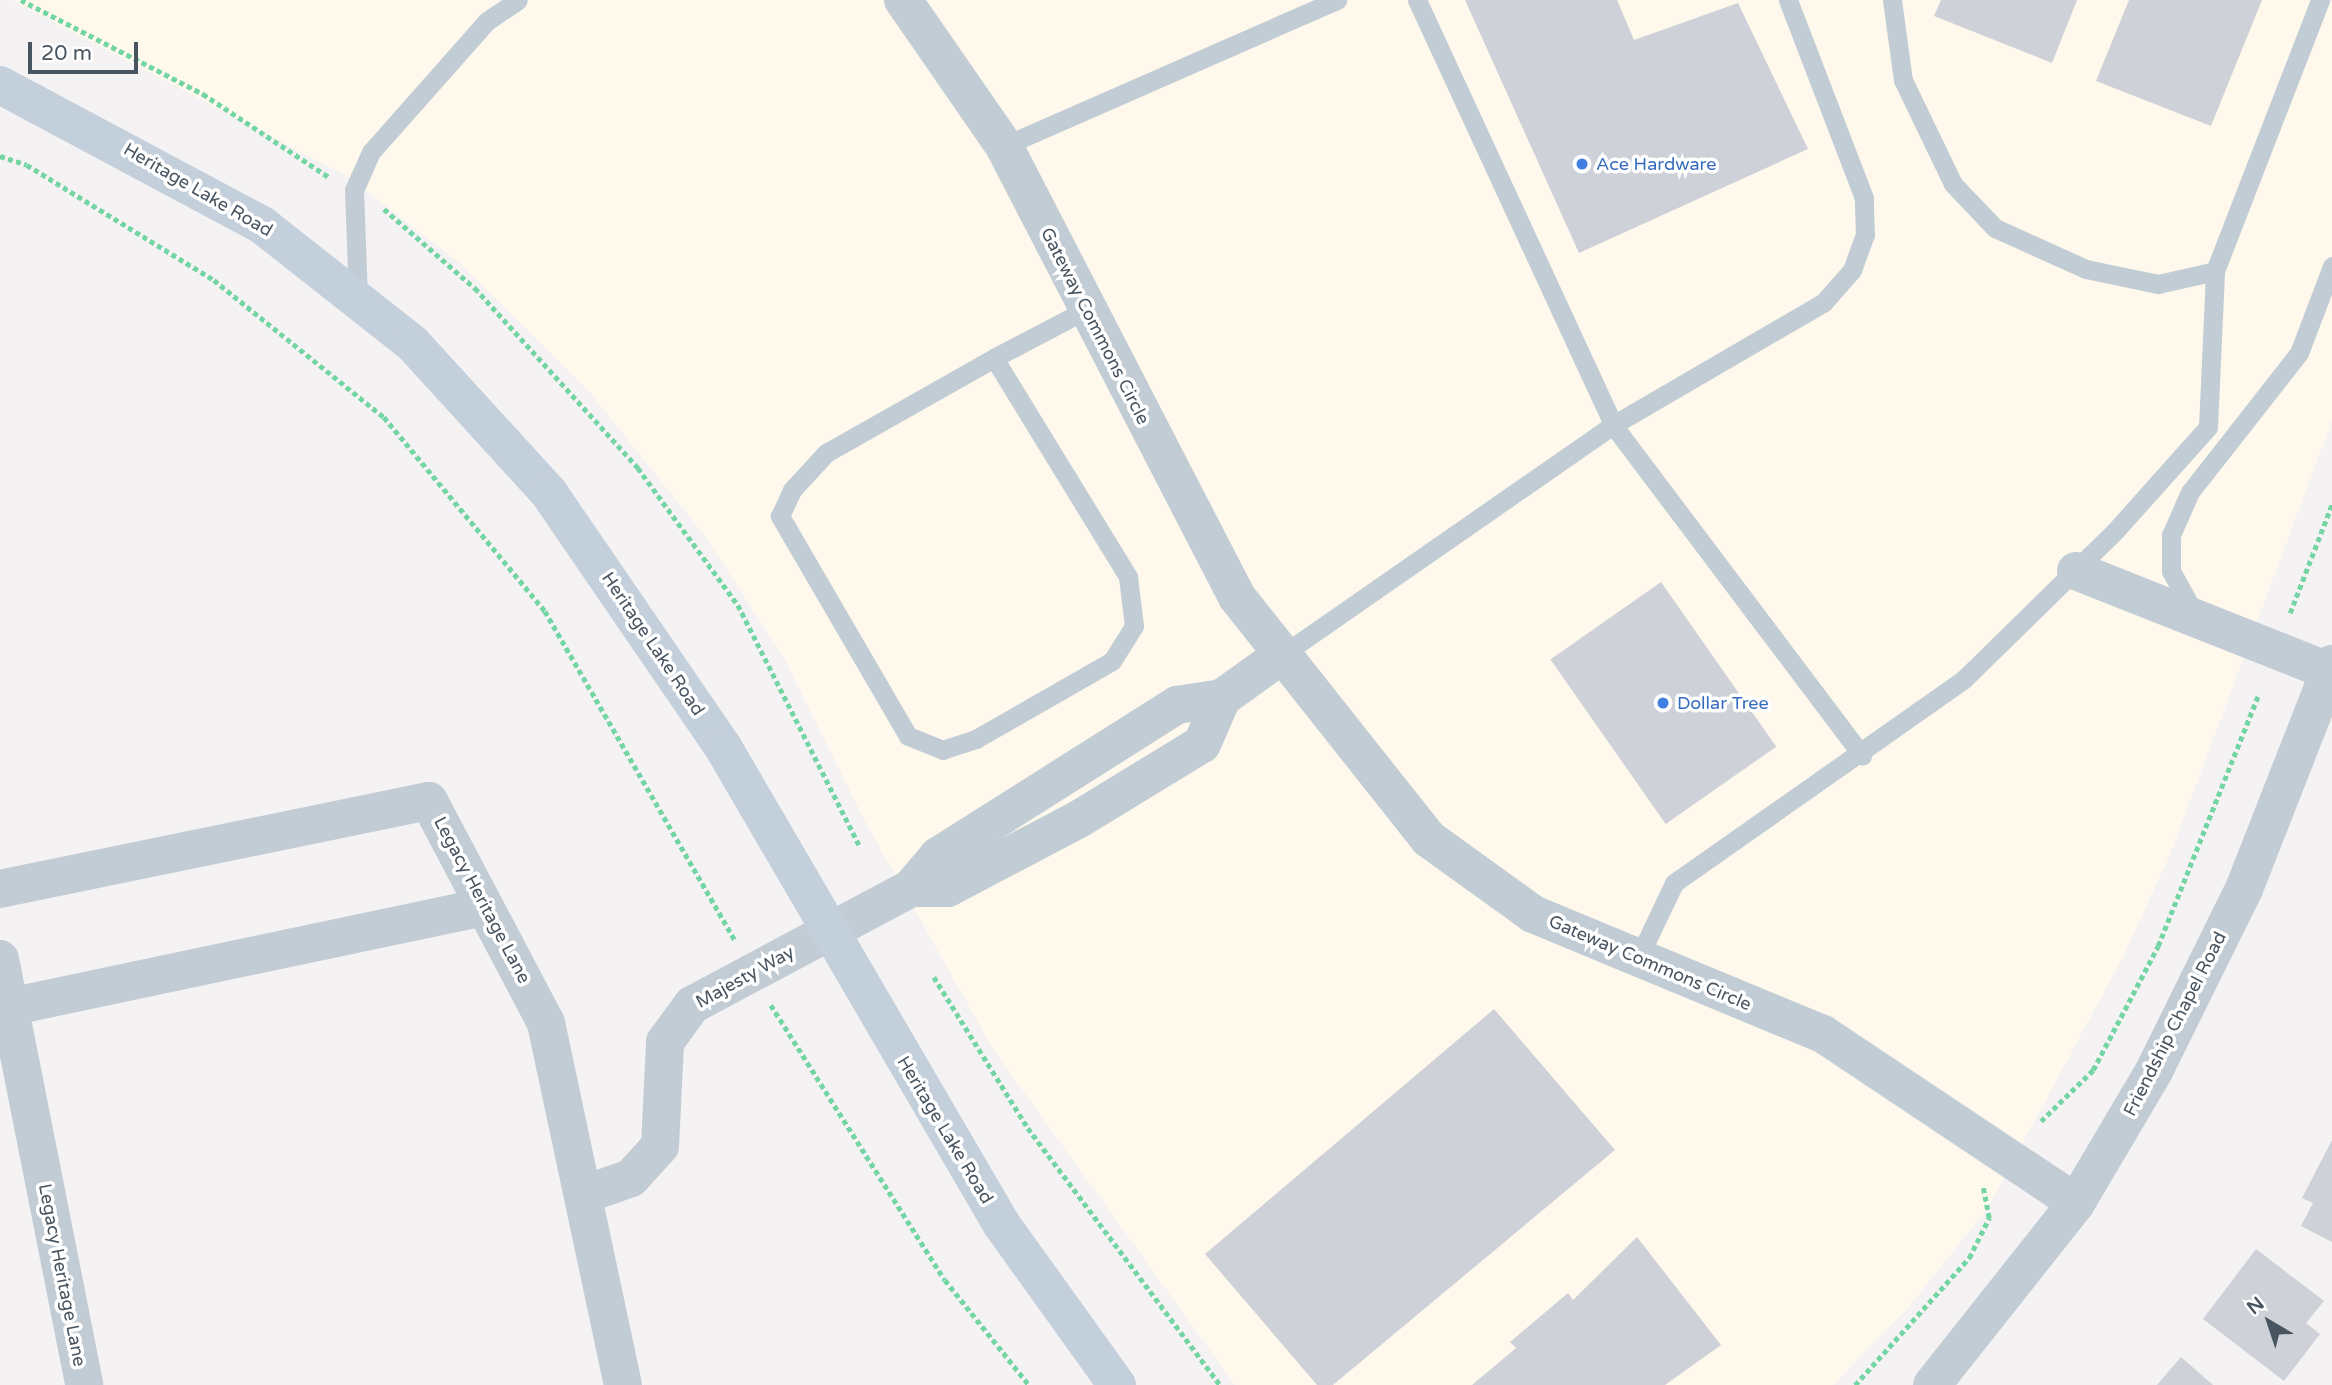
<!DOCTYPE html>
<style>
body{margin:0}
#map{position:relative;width:2332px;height:1385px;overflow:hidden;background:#f4f2f2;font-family:"Varela Round",sans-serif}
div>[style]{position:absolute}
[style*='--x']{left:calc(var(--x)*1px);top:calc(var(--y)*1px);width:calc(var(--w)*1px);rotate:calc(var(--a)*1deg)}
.commercial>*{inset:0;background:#fef9ec}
.building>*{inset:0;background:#ced1d7;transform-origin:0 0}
.path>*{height:4.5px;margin-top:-2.25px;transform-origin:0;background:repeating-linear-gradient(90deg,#73d5a4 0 5px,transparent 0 8.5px)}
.service>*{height:19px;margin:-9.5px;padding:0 9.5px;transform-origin:9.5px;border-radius:9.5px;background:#c2ccd4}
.minor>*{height:38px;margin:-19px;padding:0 19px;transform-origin:19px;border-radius:19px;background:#c2ccd4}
.tertiary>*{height:38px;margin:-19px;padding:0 19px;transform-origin:19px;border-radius:19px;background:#c2ccd4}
.secondary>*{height:38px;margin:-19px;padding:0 19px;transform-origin:19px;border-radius:19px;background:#c4cfdc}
.dots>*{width:19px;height:19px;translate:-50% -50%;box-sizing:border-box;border:4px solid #fff;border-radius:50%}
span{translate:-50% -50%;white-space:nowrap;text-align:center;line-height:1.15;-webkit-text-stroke:7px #fff;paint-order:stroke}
.shop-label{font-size:18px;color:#366cbe}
.left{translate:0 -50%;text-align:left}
.street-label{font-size:18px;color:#485561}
.north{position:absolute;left:2234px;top:1287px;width:70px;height:70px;-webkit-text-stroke:5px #fff;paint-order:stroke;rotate:321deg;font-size:19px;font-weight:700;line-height:28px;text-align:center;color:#485561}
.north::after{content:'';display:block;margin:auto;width:24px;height:32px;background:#485561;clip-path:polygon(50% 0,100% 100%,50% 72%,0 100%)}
.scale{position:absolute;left:28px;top:42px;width:110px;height:32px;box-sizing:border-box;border:4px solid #485561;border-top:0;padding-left:9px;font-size:21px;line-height:24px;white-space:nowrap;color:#485561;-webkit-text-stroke:5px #fff;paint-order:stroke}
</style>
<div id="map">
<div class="commercial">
<div style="clip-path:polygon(12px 0,2332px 0,2332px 421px,2169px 857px,2123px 957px,1987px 1209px,1906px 1310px,1833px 1385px,1235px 1385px,993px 1049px,867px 825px,783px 656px,702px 532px,588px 390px,462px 265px,350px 178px)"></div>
</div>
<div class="building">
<div style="clip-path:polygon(1465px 0,1617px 0,1634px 40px,1738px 3px,1808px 149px,1579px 253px)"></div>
<div style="clip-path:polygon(1941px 0,2077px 0,2052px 63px,1934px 16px)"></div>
<div style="clip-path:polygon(2129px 0,2262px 0,2211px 126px,2096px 81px)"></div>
<div style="left:1661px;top:582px;width:201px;height:135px;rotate:55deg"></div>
<div style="clip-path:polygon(1494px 1009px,1615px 1150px,1333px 1385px,1317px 1385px,1205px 1254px)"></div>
<div style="clip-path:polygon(2332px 1140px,2332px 1242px,2301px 1226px,2313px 1203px,2302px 1198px)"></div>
<div style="clip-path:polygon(1637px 1237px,1721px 1345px,1665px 1385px,1472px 1385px,1516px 1348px,1510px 1342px,1568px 1293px,1573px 1300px)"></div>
<div style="clip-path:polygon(2256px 1249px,2324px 1301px,2306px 1323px,2320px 1334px,2284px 1381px,2203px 1319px)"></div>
<div style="clip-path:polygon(2181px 1357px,2213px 1385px,2157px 1385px)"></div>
</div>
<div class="path">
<div style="--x:21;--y:0;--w:205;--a:27.3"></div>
<div style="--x:203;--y:94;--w:151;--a:33.4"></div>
<div style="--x:0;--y:156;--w:28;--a:18"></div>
<div style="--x:27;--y:165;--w:220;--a:31.6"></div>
<div style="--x:214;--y:280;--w:218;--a:38.9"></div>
<div style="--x:384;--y:417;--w:252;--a:50.3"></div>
<div style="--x:545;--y:611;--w:380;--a:60"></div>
<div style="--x:384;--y:209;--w:121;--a:41"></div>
<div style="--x:475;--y:288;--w:243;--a:47.8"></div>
<div style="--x:638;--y:468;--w:170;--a:53.9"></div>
<div style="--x:738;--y:605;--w:271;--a:63.2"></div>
<div style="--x:2290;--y:613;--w:117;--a:-68.9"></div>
<div style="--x:934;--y:977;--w:178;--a:58.1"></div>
<div style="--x:1028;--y:1128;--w:321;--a:53.2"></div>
<div style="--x:771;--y:1005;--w:325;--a:57.7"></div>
<div style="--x:945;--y:1280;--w:134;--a:51.3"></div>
<div style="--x:2041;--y:1121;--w:73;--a:-44.4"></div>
<div style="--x:2093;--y:1070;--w:140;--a:-62.3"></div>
<div style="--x:2158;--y:946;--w:272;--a:-68.2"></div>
<div style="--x:1855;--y:1385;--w:171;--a:-48.1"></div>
<div style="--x:1969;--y:1258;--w:45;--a:-63.4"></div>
<div style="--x:1989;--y:1218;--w:33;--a:-101"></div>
</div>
<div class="service">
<div style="--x:1417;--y:0;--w:468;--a:65.2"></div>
<div style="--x:1613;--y:425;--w:414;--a:53"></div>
<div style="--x:1892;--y:0;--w:81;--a:82.2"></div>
<div style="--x:1903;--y:80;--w:115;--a:64.3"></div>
<div style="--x:1953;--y:184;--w:61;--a:46.3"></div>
<div style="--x:1995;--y:228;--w:100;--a:24.3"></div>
<div style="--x:2086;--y:269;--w:74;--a:11.8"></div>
<div style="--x:2158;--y:284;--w:58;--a:-12.8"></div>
<div style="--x:1004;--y:146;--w:364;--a:-23.7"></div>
<div style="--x:358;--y:298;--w:108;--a:-92.1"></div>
<div style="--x:354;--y:190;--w:42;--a:-65.9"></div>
<div style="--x:371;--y:152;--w:175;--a:-48.5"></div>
<div style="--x:487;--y:21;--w:37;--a:-34"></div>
<div style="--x:994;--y:358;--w:257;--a:58.5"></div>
<div style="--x:1128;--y:577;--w:49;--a:83"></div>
<div style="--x:1134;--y:626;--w:41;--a:122.2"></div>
<div style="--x:1112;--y:661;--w:157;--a:150.2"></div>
<div style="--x:976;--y:739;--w:35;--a:162"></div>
<div style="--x:943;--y:750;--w:38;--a:-158"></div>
<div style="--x:908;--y:736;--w:255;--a:-120.2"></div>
<div style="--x:780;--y:516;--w:29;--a:-65"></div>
<div style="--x:792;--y:490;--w:50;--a:-47.4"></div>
<div style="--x:826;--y:453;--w:193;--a:-29.5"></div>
<div style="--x:994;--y:358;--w:105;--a:-27.8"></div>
<div style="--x:2196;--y:616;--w:51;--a:-119.1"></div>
<div style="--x:2171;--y:571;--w:36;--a:-90"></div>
<div style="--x:2171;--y:535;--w:47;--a:-66.2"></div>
<div style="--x:2190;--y:492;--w:177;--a:-51.9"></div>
<div style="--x:2299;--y:353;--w:93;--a:-69.2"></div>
<div style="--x:1279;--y:657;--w:407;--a:-34.8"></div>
<div style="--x:1613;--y:425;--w:244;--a:-30.2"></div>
<div style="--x:1824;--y:302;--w:43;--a:-48.8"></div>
<div style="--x:1852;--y:270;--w:37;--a:-70"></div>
<div style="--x:1865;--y:235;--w:37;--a:-92"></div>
<div style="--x:1864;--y:198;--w:212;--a:-111"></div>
<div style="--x:1637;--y:961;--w:86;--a:-64.6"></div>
<div style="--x:1674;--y:883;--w:353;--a:-35.1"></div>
<div style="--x:1963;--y:680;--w:214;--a:-44.4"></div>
<div style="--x:2116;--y:530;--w:138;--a:-48.2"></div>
<div style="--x:2208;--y:427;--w:156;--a:-87.4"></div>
<div style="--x:2215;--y:271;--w:291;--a:-68.8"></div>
</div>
<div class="minor">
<div style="--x:903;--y:0;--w:178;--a:55.3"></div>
<div style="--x:1004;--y:146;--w:508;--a:62.68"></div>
<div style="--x:1237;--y:597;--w:309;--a:51.6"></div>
<div style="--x:1429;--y:839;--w:128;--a:35.8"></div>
<div style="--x:1533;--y:914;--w:314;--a:22.5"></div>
<div style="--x:1823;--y:1034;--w:304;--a:33.7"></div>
<div style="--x:2076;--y:571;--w:272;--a:21.6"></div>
<div style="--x:911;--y:888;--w:37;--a:0"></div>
<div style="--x:948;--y:888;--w:148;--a:-27.8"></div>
<div style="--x:1079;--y:819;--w:144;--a:-31.4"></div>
<div style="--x:1202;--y:744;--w:50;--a:-66.5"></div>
<div style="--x:0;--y:889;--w:438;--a:-11.6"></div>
<div style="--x:429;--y:801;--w:251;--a:62.2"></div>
<div style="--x:546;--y:1023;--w:370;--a:78"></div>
<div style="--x:0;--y:959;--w:434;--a:78.8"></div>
<div style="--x:9;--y:1007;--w:486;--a:-11.9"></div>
<div style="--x:583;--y:1195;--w:51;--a:-19.5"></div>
<div style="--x:631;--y:1178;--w:43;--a:-47.8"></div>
<div style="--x:660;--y:1146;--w:104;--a:-87.2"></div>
<div style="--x:665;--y:1042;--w:46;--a:-53.9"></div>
<div style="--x:692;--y:1005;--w:248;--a:-28.1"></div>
<div style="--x:911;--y:888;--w:42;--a:-49.8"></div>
<div style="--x:938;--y:856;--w:283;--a:-32.3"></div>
<div style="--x:1177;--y:705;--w:46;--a:-8.8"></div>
<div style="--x:1222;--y:698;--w:70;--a:-35.7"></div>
</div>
<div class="tertiary">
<div style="--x:1932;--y:1385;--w:232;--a:-51.6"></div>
<div style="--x:2076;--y:1203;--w:151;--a:-59.4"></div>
<div style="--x:2153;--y:1073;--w:205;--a:-63.7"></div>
<div style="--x:2244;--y:889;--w:242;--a:-68.6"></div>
</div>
<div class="secondary">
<div style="--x:0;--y:85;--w:297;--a:28.1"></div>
<div style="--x:262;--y:225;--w:192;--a:38.2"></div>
<div style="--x:413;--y:344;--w:202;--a:47.6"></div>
<div style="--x:549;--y:493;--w:308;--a:55.6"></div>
<div style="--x:723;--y:747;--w:553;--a:59.73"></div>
<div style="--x:1002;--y:1225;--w:197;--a:54.3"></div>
</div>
<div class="dots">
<div style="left:1582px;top:164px;background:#3f7fe0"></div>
<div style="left:1663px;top:703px;background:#3f7fe0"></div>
</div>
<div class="shop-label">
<span class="left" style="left:1596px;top:164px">Ace Hardware</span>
<span class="left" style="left:1677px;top:703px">Dollar Tree</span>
</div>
<div class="street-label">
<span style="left:198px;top:190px;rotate:30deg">Heritage Lake Road</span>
<span style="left:1095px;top:326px;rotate:63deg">Gateway Commons Circle</span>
<span style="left:653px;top:644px;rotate:56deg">Heritage Lake Road</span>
<span style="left:482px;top:900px;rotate:62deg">Legacy Heritage Lane</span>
<span style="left:1650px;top:963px;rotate:23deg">Gateway Commons Circle</span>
<span style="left:745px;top:977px;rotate:-29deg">Majesty Way</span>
<span style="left:2175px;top:1024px;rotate:-63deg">Friendship Chapel Road</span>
<span style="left:945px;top:1130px;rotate:59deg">Heritage Lake Road</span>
<span style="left:62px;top:1275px;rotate:79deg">Legacy Heritage Lane</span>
</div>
<div class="north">N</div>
<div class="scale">20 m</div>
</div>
